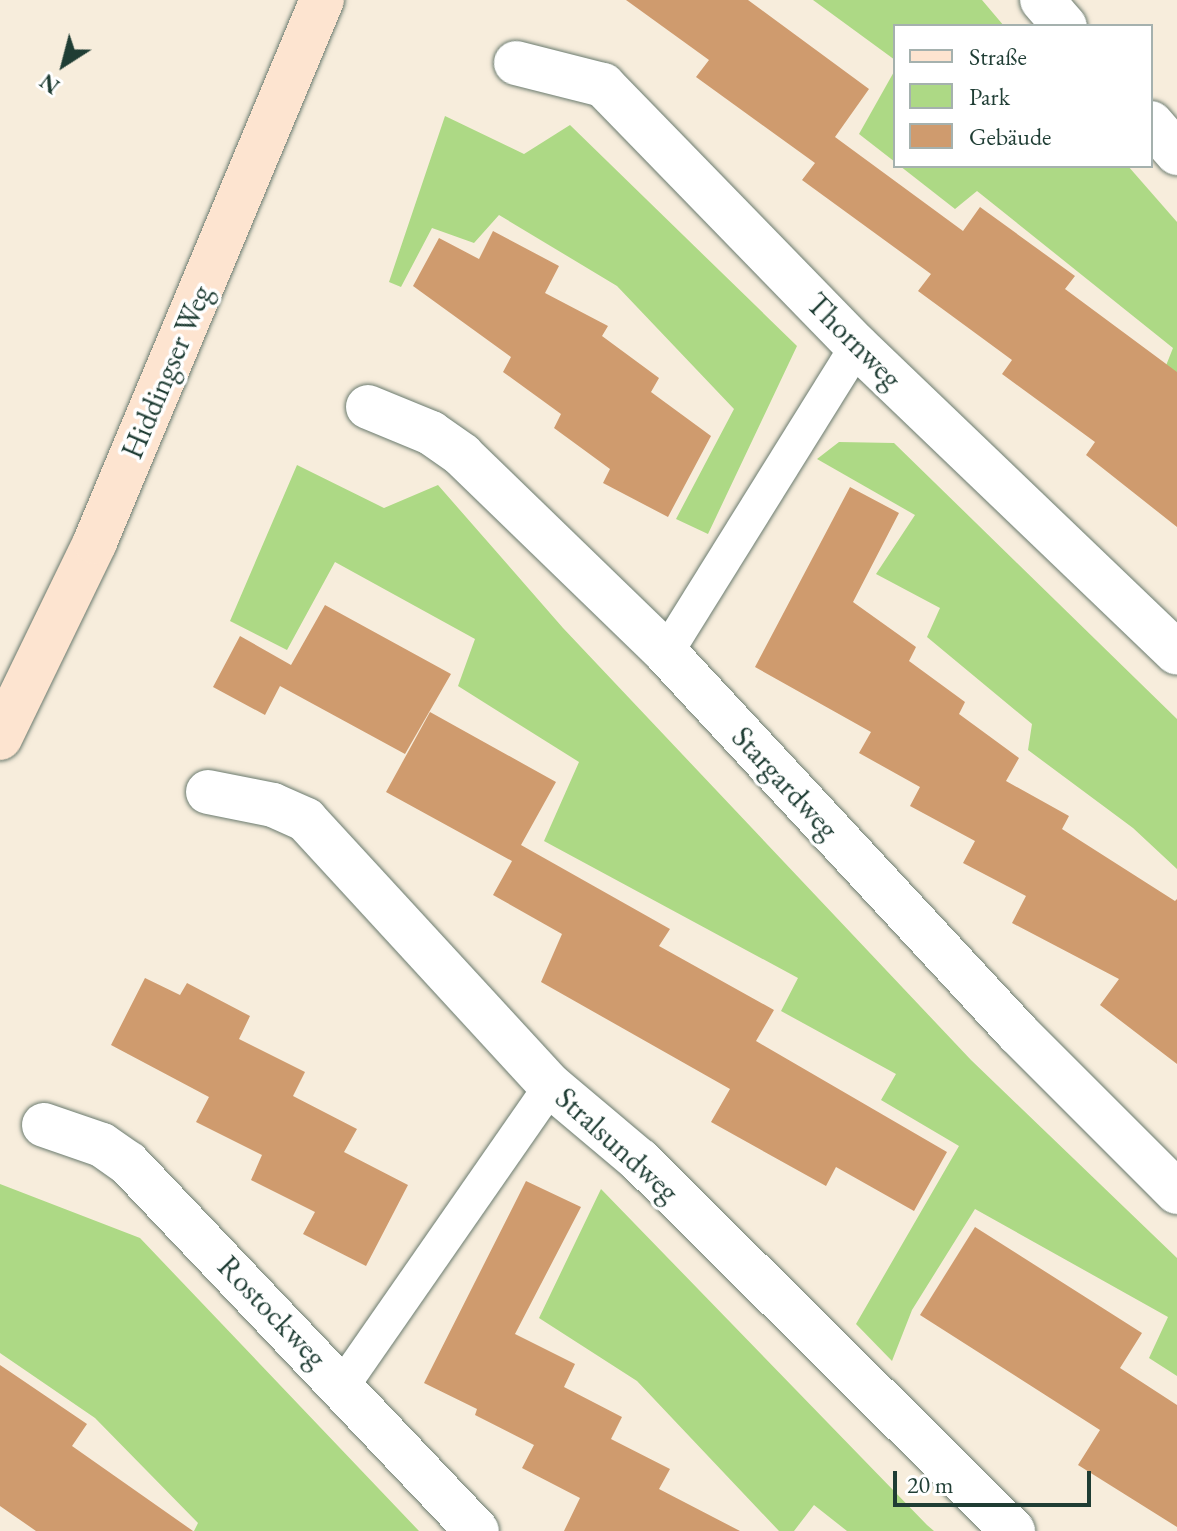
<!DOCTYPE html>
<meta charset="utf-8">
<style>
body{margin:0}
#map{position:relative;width:1177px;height:1531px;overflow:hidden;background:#f7eddc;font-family:"EB Garamond",serif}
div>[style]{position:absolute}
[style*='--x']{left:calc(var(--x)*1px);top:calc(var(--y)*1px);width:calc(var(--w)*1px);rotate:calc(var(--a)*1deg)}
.green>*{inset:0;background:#add985}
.building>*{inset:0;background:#cf9b6e}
.roads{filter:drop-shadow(0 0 2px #6b7b6f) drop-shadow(0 0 2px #6b7b6f)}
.service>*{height:34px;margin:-17px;padding:0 17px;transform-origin:17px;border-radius:17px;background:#fff}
.minor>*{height:44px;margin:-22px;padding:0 22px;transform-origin:22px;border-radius:22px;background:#fff}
.secondary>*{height:44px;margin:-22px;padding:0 22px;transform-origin:22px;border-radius:22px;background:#fde4d0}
span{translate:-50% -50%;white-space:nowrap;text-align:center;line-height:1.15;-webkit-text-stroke:7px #fff;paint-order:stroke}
.street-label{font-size:30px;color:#1f3d34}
.legend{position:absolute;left:893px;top:24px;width:260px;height:144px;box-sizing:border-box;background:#fff;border:2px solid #a5b1ae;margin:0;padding:10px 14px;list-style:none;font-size:24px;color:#1f3d34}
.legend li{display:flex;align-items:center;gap:16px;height:40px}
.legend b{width:40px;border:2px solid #a5b1ae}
.north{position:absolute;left:24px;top:24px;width:80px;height:80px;-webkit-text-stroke:6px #fff;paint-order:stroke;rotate:216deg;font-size:22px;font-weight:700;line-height:32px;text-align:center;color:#1f3d34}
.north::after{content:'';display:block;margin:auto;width:28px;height:36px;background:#1f3d34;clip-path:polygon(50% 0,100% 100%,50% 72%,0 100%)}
.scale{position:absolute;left:893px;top:1471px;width:198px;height:36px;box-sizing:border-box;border:4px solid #1f3d34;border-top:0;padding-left:10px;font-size:24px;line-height:28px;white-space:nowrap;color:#1f3d34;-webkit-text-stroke:6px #fff;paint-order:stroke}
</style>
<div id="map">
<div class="green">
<div style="clip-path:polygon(813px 0,982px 0,1004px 26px,895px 26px,895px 60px)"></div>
<div style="clip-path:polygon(895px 70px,895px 162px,859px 134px)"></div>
<div style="clip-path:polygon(445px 116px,524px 154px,570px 125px,797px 346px,708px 534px,676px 519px,734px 409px,617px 286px,499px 215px,474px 243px,432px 228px,401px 287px,389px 282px)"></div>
<div style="clip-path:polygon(900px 166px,1128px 166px,1177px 222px,1177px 385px,1163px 373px,1173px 348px,977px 191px,955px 209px)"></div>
<div style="clip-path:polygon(839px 442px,894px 443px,1177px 719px,1177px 869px,1133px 828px,1028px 750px,1032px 724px,927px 637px,940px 608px,876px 574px,915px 515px,817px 459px)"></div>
<div style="clip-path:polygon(297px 465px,384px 508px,438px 485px,563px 628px,971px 1060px,1177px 1258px,1177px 1376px,1149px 1358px,1168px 1317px,975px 1209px,912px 1310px,892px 1361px,856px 1324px,959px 1146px,881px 1100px,896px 1074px,781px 1011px,798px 978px,544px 841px,579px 762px,458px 686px,475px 639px,335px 562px,287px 650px,230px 621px)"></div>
<div style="clip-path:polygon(0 1184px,140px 1238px,419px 1531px,194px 1531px,198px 1523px,95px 1418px,0 1353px)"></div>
<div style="clip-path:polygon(601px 1189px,927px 1525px,934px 1531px,847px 1531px,814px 1505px,794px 1531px,779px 1531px,637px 1381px,539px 1318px)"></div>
</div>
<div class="building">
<div style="clip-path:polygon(626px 0,748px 0,869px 89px,835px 137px,963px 231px,980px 207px,1075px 276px,1065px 289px,1177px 372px,1177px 527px,1086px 455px,1095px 442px,1002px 374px,1012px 360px,918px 291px,931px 274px,802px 180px,815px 163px,696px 77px,709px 60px)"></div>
<div style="clip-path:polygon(493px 231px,559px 266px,545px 293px,608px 326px,602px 336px,659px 378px,651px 392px,711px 436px,668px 517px,603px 483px,610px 469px,554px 428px,561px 414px,503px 372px,511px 357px,413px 286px,439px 238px,479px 259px)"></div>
<div style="clip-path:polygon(850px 487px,899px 513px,853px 602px,916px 647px,909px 661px,965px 702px,959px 714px,1019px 758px,1006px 781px,1069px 816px,1062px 829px,1175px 901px,1177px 899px,1177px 1064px,1100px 1005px,1119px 979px,1012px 923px,1026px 896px,963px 863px,975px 841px,910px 806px,920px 787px,859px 753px,871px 732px,755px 667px)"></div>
<div style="clip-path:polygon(325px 605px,451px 674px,405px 754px,280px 686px,265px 715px,213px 687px,240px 636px,291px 665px)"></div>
<div style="clip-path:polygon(430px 712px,556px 782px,521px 845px,670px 929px,659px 946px,774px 1010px,756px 1041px,947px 1152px,914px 1211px,836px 1167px,826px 1186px,711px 1122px,730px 1089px,541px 982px,562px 934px,493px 895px,512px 861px,386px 792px)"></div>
<div style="clip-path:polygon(145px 978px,180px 995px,187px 983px,250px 1016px,239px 1039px,305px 1072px,293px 1096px,357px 1129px,344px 1152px,408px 1185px,366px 1266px,303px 1234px,315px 1212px,251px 1180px,262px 1155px,196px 1122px,209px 1097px,111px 1045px)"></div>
<div style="clip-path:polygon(526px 1181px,581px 1207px,515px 1334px,575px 1364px,564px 1387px,622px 1417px,611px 1439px,670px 1469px,659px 1489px,740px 1531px,564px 1531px,580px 1498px,522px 1468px,534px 1445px,475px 1415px,477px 1409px,424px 1383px)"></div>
<div style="clip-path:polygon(975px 1227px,1142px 1333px,1120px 1368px,1177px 1405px,1177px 1527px,1078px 1465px,1100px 1430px,920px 1315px)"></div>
<div style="clip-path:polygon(0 1365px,87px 1424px,72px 1446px,193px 1531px,36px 1531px,0 1506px)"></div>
</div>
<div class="roads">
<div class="service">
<div style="--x:666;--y:653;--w:362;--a:-58.1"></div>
<div style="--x:343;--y:1385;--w:364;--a:-55.2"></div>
</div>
<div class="minor">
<div style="--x:1042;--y:0;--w:35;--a:49"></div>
<div style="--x:516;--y:63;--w:90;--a:14.2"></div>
<div style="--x:603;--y:85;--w:364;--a:45.8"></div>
<div style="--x:857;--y:346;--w:443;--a:43.8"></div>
<div style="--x:1151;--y:123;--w:40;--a:49"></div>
<div style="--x:368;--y:407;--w:68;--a:22.4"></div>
<div style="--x:431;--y:433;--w:38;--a:35"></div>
<div style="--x:462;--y:455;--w:284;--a:44.1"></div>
<div style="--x:666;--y:653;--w:518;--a:47.19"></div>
<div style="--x:1018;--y:1033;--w:225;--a:45"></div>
<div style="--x:208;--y:792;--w:66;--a:11.3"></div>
<div style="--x:273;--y:805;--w:36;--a:24"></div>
<div style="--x:306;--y:820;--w:362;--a:47.4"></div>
<div style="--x:551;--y:1086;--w:115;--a:40.1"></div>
<div style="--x:639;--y:1160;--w:527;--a:44.77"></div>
<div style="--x:44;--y:1125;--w:61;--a:19"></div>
<div style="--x:102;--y:1145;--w:32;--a:35"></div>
<div style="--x:128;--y:1163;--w:507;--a:46.52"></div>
</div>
<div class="secondary">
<div style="--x:0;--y:738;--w:218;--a:-64.1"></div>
<div style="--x:95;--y:542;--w:588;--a:-67.28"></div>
</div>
</div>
<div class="street-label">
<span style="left:854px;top:341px;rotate:45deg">Thornweg</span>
<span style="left:167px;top:372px;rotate:-67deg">Hiddingser Weg</span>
<span style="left:785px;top:783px;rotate:47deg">Stargardweg</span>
<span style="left:617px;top:1145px;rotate:42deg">Stralsundweg</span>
<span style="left:272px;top:1312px;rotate:46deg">Rostockweg</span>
</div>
<ul class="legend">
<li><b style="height:10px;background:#fde4d0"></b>Straße</li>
<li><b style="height:22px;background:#add985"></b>Park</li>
<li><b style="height:22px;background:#cf9b6e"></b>Gebäude</li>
</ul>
<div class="north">N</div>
<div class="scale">20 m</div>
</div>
